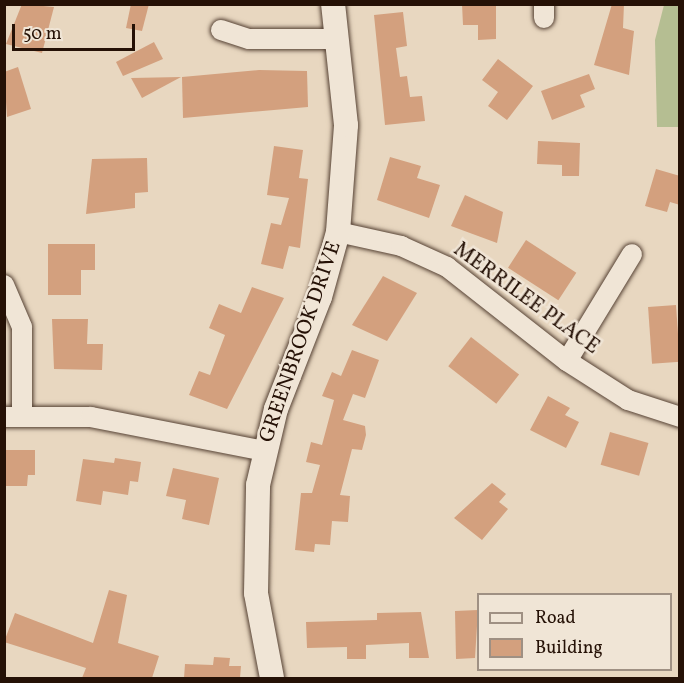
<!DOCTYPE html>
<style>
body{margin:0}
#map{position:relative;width:684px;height:683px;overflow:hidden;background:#e8d7c0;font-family:Vollkorn,serif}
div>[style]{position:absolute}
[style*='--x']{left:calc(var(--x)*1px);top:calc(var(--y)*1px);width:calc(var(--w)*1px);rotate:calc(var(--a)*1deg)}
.green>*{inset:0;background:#b5be92}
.building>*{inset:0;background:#d3a07e;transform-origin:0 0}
.roads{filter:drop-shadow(0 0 2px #564234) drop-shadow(0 0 2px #564234)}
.minor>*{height:20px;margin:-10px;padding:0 10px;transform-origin:10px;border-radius:10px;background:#f0e5d6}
.tertiary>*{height:24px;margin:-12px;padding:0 12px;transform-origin:12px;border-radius:12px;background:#f0e5d6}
span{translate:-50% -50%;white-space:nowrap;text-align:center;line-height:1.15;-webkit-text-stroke:5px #f0e5d6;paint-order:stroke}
.street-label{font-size:21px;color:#251106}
.frame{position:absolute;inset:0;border:6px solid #251106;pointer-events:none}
.legend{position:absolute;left:477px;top:593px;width:195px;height:78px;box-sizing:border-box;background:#f0e5d6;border:2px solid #9f9083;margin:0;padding:8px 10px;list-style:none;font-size:18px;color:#251106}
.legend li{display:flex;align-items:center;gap:12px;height:30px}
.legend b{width:30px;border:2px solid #9f9083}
.scale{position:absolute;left:12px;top:24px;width:123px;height:27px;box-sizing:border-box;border:3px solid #251106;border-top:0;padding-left:8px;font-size:18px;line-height:21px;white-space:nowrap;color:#251106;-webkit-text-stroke:4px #f0e5d6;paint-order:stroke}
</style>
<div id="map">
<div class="green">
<div style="clip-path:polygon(664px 5px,679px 5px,679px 127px,657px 127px,655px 40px)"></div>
</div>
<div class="building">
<div style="clip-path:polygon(22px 4px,54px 7px,42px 53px,6px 44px)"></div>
<div style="clip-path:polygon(131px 4px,149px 4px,142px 31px,126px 28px)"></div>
<div style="clip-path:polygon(462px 4px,496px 4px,496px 39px,478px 40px,478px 25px,463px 25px)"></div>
<div style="clip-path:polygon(612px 4px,624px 4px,623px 28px,634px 31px,629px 75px,594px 65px)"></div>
<div style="clip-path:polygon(403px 12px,407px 46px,396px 48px,400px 77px,407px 76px,410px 97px,422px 96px,425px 121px,385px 125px,374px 15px)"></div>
<div style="clip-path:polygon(154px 42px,163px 59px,123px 76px,116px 62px)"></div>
<div style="clip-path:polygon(498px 59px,533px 86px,507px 120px,488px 106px,498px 92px,482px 80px)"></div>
<div style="clip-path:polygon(18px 67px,31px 109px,7px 117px,4px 72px)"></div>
<div style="clip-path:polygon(259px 70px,307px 71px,308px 107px,183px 118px,182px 77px)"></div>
<div style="clip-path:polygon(589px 74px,595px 89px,580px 95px,585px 107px,552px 120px,541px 91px)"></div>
<div style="clip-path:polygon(181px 77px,142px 98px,131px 78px)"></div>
<div style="clip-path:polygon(538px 141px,580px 143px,579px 176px,562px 176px,562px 165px,537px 164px)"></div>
<div style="clip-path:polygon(274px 146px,303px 150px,299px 178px,308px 179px,300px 248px,289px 246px,283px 269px,261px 264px,271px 223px,281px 225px,289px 198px,267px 195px)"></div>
<div style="clip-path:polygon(390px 157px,421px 166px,417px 178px,440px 185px,429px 218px,377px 200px)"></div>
<div style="clip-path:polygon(147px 158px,148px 192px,135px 193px,135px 208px,86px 214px,92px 159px)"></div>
<div style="clip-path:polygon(656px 169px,680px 176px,680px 205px,670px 202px,667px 212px,645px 206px)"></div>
<div style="clip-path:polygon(465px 195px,503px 212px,497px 243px,451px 226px)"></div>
<div style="left:526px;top:240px;width:60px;height:33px;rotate:33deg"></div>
<div style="clip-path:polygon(48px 244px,95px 244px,95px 270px,81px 270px,81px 295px,48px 295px)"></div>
<div style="clip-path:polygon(383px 276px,417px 293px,387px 341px,352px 325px)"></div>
<div style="clip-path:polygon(252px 287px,284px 298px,227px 409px,189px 395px,199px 371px,210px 375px,225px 335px,209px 328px,219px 304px,241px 313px)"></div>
<div style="left:676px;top:305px;width:57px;height:28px;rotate:86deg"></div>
<div style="clip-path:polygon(52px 319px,88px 319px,87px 344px,103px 344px,102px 370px,54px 369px)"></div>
<div style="left:471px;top:337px;width:61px;height:37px;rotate:38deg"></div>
<div style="clip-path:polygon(352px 350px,379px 360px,365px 398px,353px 394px,343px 420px,365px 426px,366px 435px,362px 450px,352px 449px,340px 495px,350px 496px,348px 522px,332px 521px,330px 545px,315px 544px,314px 552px,295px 550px,301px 493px,312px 493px,320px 465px,306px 462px,311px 442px,322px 445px,334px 400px,322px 396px,332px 372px,341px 376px)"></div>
<div style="clip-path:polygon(548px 396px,570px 408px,565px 415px,579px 422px,566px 448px,530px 430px)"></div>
<div style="left:610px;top:432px;width:40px;height:34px;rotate:16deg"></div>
<div style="clip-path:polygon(4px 450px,35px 450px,35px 475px,28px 475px,27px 486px,4px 486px)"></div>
<div style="clip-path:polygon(115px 458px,141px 462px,138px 482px,130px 481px,128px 495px,103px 491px,101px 505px,76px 501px,83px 459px,114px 463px)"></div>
<div style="clip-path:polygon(173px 468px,219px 478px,209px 525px,182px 519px,186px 500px,166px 496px)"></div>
<div style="clip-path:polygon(492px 483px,506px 494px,499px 502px,508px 509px,482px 540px,454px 518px)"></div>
<div style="clip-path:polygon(109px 590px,127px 595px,118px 643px,159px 656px,152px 678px,82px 678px,86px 668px,4px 642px,15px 613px,93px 643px)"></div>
<div style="clip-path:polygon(478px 610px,475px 658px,456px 659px,455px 611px)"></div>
<div style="clip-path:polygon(421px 612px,429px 658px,409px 658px,409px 643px,366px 645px,366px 659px,347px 659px,347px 647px,307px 648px,306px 622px,377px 620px,377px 613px)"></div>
<div style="clip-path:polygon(214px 657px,230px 658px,229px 666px,241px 666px,240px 678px,184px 678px,185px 664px,213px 665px)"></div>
</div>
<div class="roads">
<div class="minor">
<div style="--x:544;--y:4;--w:14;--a:90"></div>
<div style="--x:221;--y:30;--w:29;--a:18"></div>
<div style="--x:249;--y:39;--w:87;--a:0"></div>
<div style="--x:338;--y:232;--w:65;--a:12.5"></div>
<div style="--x:401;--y:246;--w:51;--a:24.5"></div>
<div style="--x:447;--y:267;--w:152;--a:38.1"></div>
<div style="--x:567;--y:361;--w:72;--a:32.6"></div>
<div style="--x:628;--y:400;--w:55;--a:18.1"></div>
<div style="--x:4;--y:285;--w:46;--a:66.8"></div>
<div style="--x:22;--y:327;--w:89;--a:90"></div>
<div style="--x:567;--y:361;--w:125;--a:-58.7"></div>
<div style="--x:4;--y:417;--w:87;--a:0"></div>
<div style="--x:91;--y:417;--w:176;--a:11.1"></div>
</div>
<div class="tertiary">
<div style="--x:272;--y:678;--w:86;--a:-100.7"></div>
<div style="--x:256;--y:593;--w:108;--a:-88.9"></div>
<div style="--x:258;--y:485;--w:78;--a:-76.7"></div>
<div style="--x:276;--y:409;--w:120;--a:-68.6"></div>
<div style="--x:320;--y:297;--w:67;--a:-74.5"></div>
<div style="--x:338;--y:232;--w:107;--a:-85.7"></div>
<div style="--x:346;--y:125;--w:122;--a:-96.1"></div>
</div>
</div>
<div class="street-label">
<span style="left:526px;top:299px;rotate:36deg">MERRILEE PLACE</span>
<span style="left:301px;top:342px;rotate:-71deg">GREENBROOK DRIVE</span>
</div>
<div class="frame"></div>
<ul class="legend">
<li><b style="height:8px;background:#f0e5d6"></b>Road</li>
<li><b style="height:16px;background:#d3a07e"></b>Building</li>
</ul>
<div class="scale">50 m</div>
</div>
